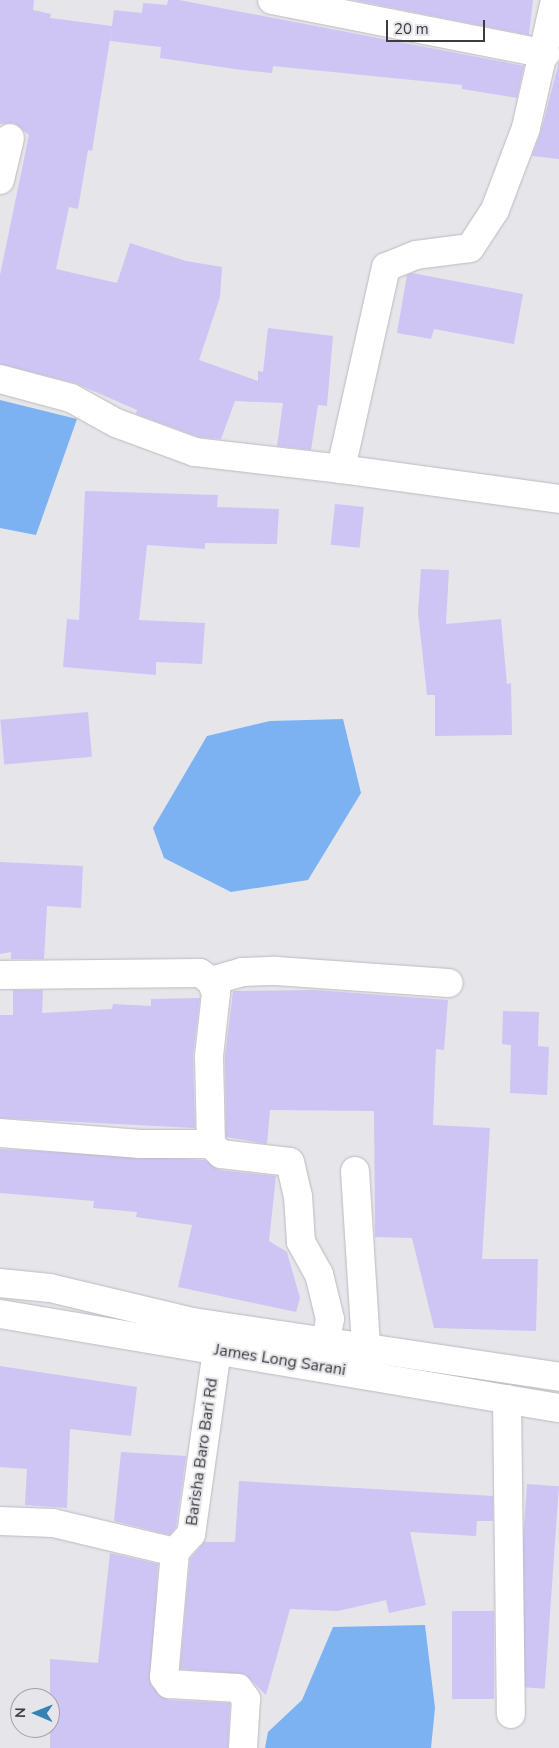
<!DOCTYPE html>
<style>
body{margin:0}
#map{position:relative;width:559px;height:1748px;overflow:hidden;background:#e6e5ea;font-family:"Nunito Sans",sans-serif}
div>[style]{position:absolute}
[style*='--x']{left:calc(var(--x)*1px);top:calc(var(--y)*1px);width:calc(var(--w)*1px);rotate:calc(var(--a)*1deg)}
.water>*{inset:0;background:#7cb2f2}
.building>*{inset:0;background:#cec5f4;transform-origin:0 0}
.roads{filter:drop-shadow(0 0 1px #bbbabf) drop-shadow(0 0 1px #bbbabf)}
.minor>*{height:28px;margin:-14px;padding:0 14px;transform-origin:14px;border-radius:14px;background:#fff}
.major>*{height:28px;margin:-14px;padding:0 14px;transform-origin:14px;border-radius:14px;background:#fff}
span{translate:-50% -50%;white-space:nowrap;text-align:center;line-height:1.15;-webkit-text-stroke:4px #e6e5ea;paint-order:stroke}
.street-label{font-size:16px;color:#3c3c3e}
.north{position:absolute;left:10px;top:1688px;width:50px;height:50px;box-sizing:border-box;background:#e6e5ea;border:1px solid #a2a1a5;border-radius:50%;rotate:271deg;font-size:14px;font-weight:700;line-height:20px;text-align:center;color:#3c3c3e}
.north::after{content:'';display:block;margin:auto;width:18px;height:22px;background:#3483b5;clip-path:polygon(50% 0,100% 100%,50% 72%,0 100%)}
.scale{position:absolute;left:386px;top:20px;width:99px;height:22px;box-sizing:border-box;border:2px solid #3c3c3e;border-top:0;padding-left:6px;font-size:15px;line-height:18px;white-space:nowrap;color:#3c3c3e;-webkit-text-stroke:4px #e6e5ea;paint-order:stroke}
</style>
<div id="map">
<div class="water">
<div style="clip-path:polygon(0 400px,77px 419px,36px 535px,0 528px)"></div>
<div style="clip-path:polygon(343px 719px,361px 793px,308px 880px,231px 892px,164px 858px,153px 828px,207px 736px,270px 721px)"></div>
<div style="clip-path:polygon(425px 1625px,435px 1708px,431px 1748px,265px 1748px,268px 1732px,302px 1700px,333px 1627px)"></div>
</div>
<div class="building">
<div style="clip-path:polygon(0 0,34px 0,33px 10px,51px 14px,50px 18px,112px 26px,114px 10px,142px 13px,143px 3px,167px 5px,168px 0,179px 0,524px 66px,517px 98px,462px 89px,462px 85px,273px 66px,272px 73px,242px 70px,160px 58px,161px 47px,110px 41px,112px 27px,92px 151px,88px 150px,78px 209px,69px 207px,56px 269px,117px 283px,130px 243px,186px 261px,222px 267px,220px 297px,199px 360px,258px 381px,258px 371px,263px 372px,268px 328px,333px 336px,327px 406px,318px 405px,311px 450px,277px 446px,283px 403px,235px 401px,221px 439px,199px 437px,136px 414px,137px 410px,75px 383px,0 364px,0 275px,29px 135px,14px 123px,0 124px)"></div>
<div style="clip-path:polygon(353px 0,533px 0,529px 35px)"></div>
<div style="clip-path:polygon(559px 62px,559px 159px,532px 156px,541px 131px)"></div>
<div style="clip-path:polygon(412px 273px,523px 294px,514px 344px,434px 329px,431px 339px,397px 333px,407px 275px)"></div>
<div style="clip-path:polygon(85px 491px,218px 495px,217px 507px,279px 509px,277px 544px,205px 543px,205px 549px,147px 545px,139px 620px,205px 623px,202px 664px,156px 662px,156px 675px,63px 667px,67px 619px,79px 620px)"></div>
<div style="left:335px;top:504px;width:29px;height:41px;rotate:6deg"></div>
<div style="clip-path:polygon(421px 569px,449px 570px,446px 624px,501px 619px,507px 684px,511px 683px,512px 735px,435px 736px,435px 695px,427px 695px,418px 613px)"></div>
<div style="left:88px;top:712px;width:45px;height:88px;rotate:85deg"></div>
<div style="clip-path:polygon(0 862px,83px 866px,81px 908px,47px 906px,44px 959px,11px 959px,11px 952px,0 954px)"></div>
<div style="clip-path:polygon(13px 990px,43px 990px,42px 1013px,112px 1009px,113px 1004px,151px 1006px,151px 999px,200px 998px,193px 1056px,195px 1128px,0 1118px,0 1015px,13px 1015px)"></div>
<div style="clip-path:polygon(315px 990px,448px 1000px,444px 1050px,436px 1049px,433px 1125px,490px 1128px,482px 1259px,538px 1259px,536px 1331px,434px 1328px,412px 1238px,375px 1237px,374px 1111px,270px 1110px,267px 1144px,226px 1137px,225px 1057px,233px 991px)"></div>
<div style="clip-path:polygon(503px 1011px,539px 1012px,538px 1046px,549px 1047px,547px 1095px,510px 1093px,511px 1045px,502px 1044px)"></div>
<div style="clip-path:polygon(0 1149px,205px 1160px,219px 1170px,276px 1176px,269px 1241px,287px 1252px,300px 1298px,296px 1312px,178px 1287px,192px 1225px,136px 1217px,137px 1212px,93px 1208px,94px 1201px,0 1193px)"></div>
<div style="clip-path:polygon(0 1366px,137px 1387px,131px 1436px,70px 1429px,67px 1508px,25px 1505px,27px 1469px,0 1467px)"></div>
<div style="clip-path:polygon(121px 1452px,186px 1456px,176px 1527px,170px 1535px,114px 1521px)"></div>
<div style="clip-path:polygon(239px 1481px,493px 1496px,493px 1521px,477px 1521px,476px 1536px,410px 1532px,426px 1605px,389px 1613px,386px 1600px,338px 1611px,290px 1609px,266px 1695px,245px 1674px,180px 1669px,190px 1559px,204px 1542px,235px 1542px)"></div>
<div style="left:527px;top:1484px;width:32px;height:203px;rotate:4deg"></div>
<div style="clip-path:polygon(110px 1553px,158px 1564px,151px 1685px,168px 1700px,230px 1703px,228px 1748px,50px 1748px,50px 1659px,98px 1663px)"></div>
<div style="left:452px;top:1611px;width:42px;height:88px"></div>
</div>
<div class="roads">
<div class="minor">
<div style="--x:272;--y:0;--w:279;--a:11.1"></div>
<div style="--x:555;--y:0;--w:131;--a:102.8"></div>
<div style="--x:526;--y:128;--w:88;--a:110.7"></div>
<div style="--x:495;--y:210;--w:45;--a:123.3"></div>
<div style="--x:470;--y:248;--w:54;--a:172.6"></div>
<div style="--x:416;--y:255;--w:32;--a:158"></div>
<div style="--x:386;--y:267;--w:207;--a:102.6"></div>
<div style="--x:341;--y:469;--w:220;--a:7.8"></div>
<div style="--x:0;--y:180;--w:43;--a:-76.6"></div>
<div style="--x:0;--y:379;--w:73;--a:15"></div>
<div style="--x:71;--y:398;--w:51;--a:29.1"></div>
<div style="--x:116;--y:423;--w:84;--a:20.2"></div>
<div style="--x:195;--y:452;--w:147;--a:6.6"></div>
<div style="--x:0;--y:975;--w:200;--a:-0.6"></div>
<div style="--x:200;--y:973;--w:14;--a:36"></div>
<div style="--x:211;--y:981;--w:13;--a:67"></div>
<div style="--x:216;--y:993;--w:63;--a:96.3"></div>
<div style="--x:209;--y:1056;--w:88;--a:88.7"></div>
<div style="--x:211;--y:1144;--w:14;--a:45"></div>
<div style="--x:221;--y:1154;--w:69;--a:6.6"></div>
<div style="--x:290;--y:1162;--w:35;--a:77"></div>
<div style="--x:298;--y:1196;--w:46;--a:86.3"></div>
<div style="--x:301;--y:1242;--w:37;--a:61"></div>
<div style="--x:319;--y:1274;--w:46;--a:76.3"></div>
<div style="--x:330;--y:1319;--w:21;--a:101"></div>
<div style="--x:211;--y:981;--w:32;--a:-16"></div>
<div style="--x:242;--y:972;--w:34;--a:-2"></div>
<div style="--x:276;--y:971;--w:173;--a:4"></div>
<div style="--x:0;--y:1133;--w:141;--a:4.5"></div>
<div style="--x:141;--y:1144;--w:70;--a:0"></div>
<div style="--x:355;--y:1171;--w:175;--a:86.4"></div>
<div style="--x:217;--y:1350;--w:186;--a:98"></div>
<div style="--x:191;--y:1534;--w:24;--a:132"></div>
<div style="--x:175;--y:1552;--w:125;--a:95"></div>
<div style="--x:164;--y:1677;--w:9;--a:54"></div>
<div style="--x:169;--y:1684;--w:69;--a:3.3"></div>
<div style="--x:238;--y:1688;--w:14;--a:54"></div>
<div style="--x:246;--y:1699;--w:49;--a:93.5"></div>
<div style="--x:507;--y:1399;--w:315;--a:89.3"></div>
<div style="--x:0;--y:1521;--w:53;--a:2.2"></div>
<div style="--x:53;--y:1523;--w:125;--a:13.4"></div>
</div>
<div class="major">
<div style="--x:0;--y:1283;--w:50;--a:5.7"></div>
<div style="--x:50;--y:1288;--w:147;--a:13.4"></div>
<div style="--x:193;--y:1322;--w:370;--a:8.5"></div>
<div style="--x:0;--y:1314;--w:567;--a:9.55"></div>
</div>
</div>
<div class="street-label">
<span style="left:280px;top:1360px;rotate:9deg">James Long Sarani</span>
<span style="left:202px;top:1452px;rotate:-82deg">Barisha Baro Bari Rd</span>
</div>
<div class="north">N</div>
<div class="scale">20 m</div>
</div>
